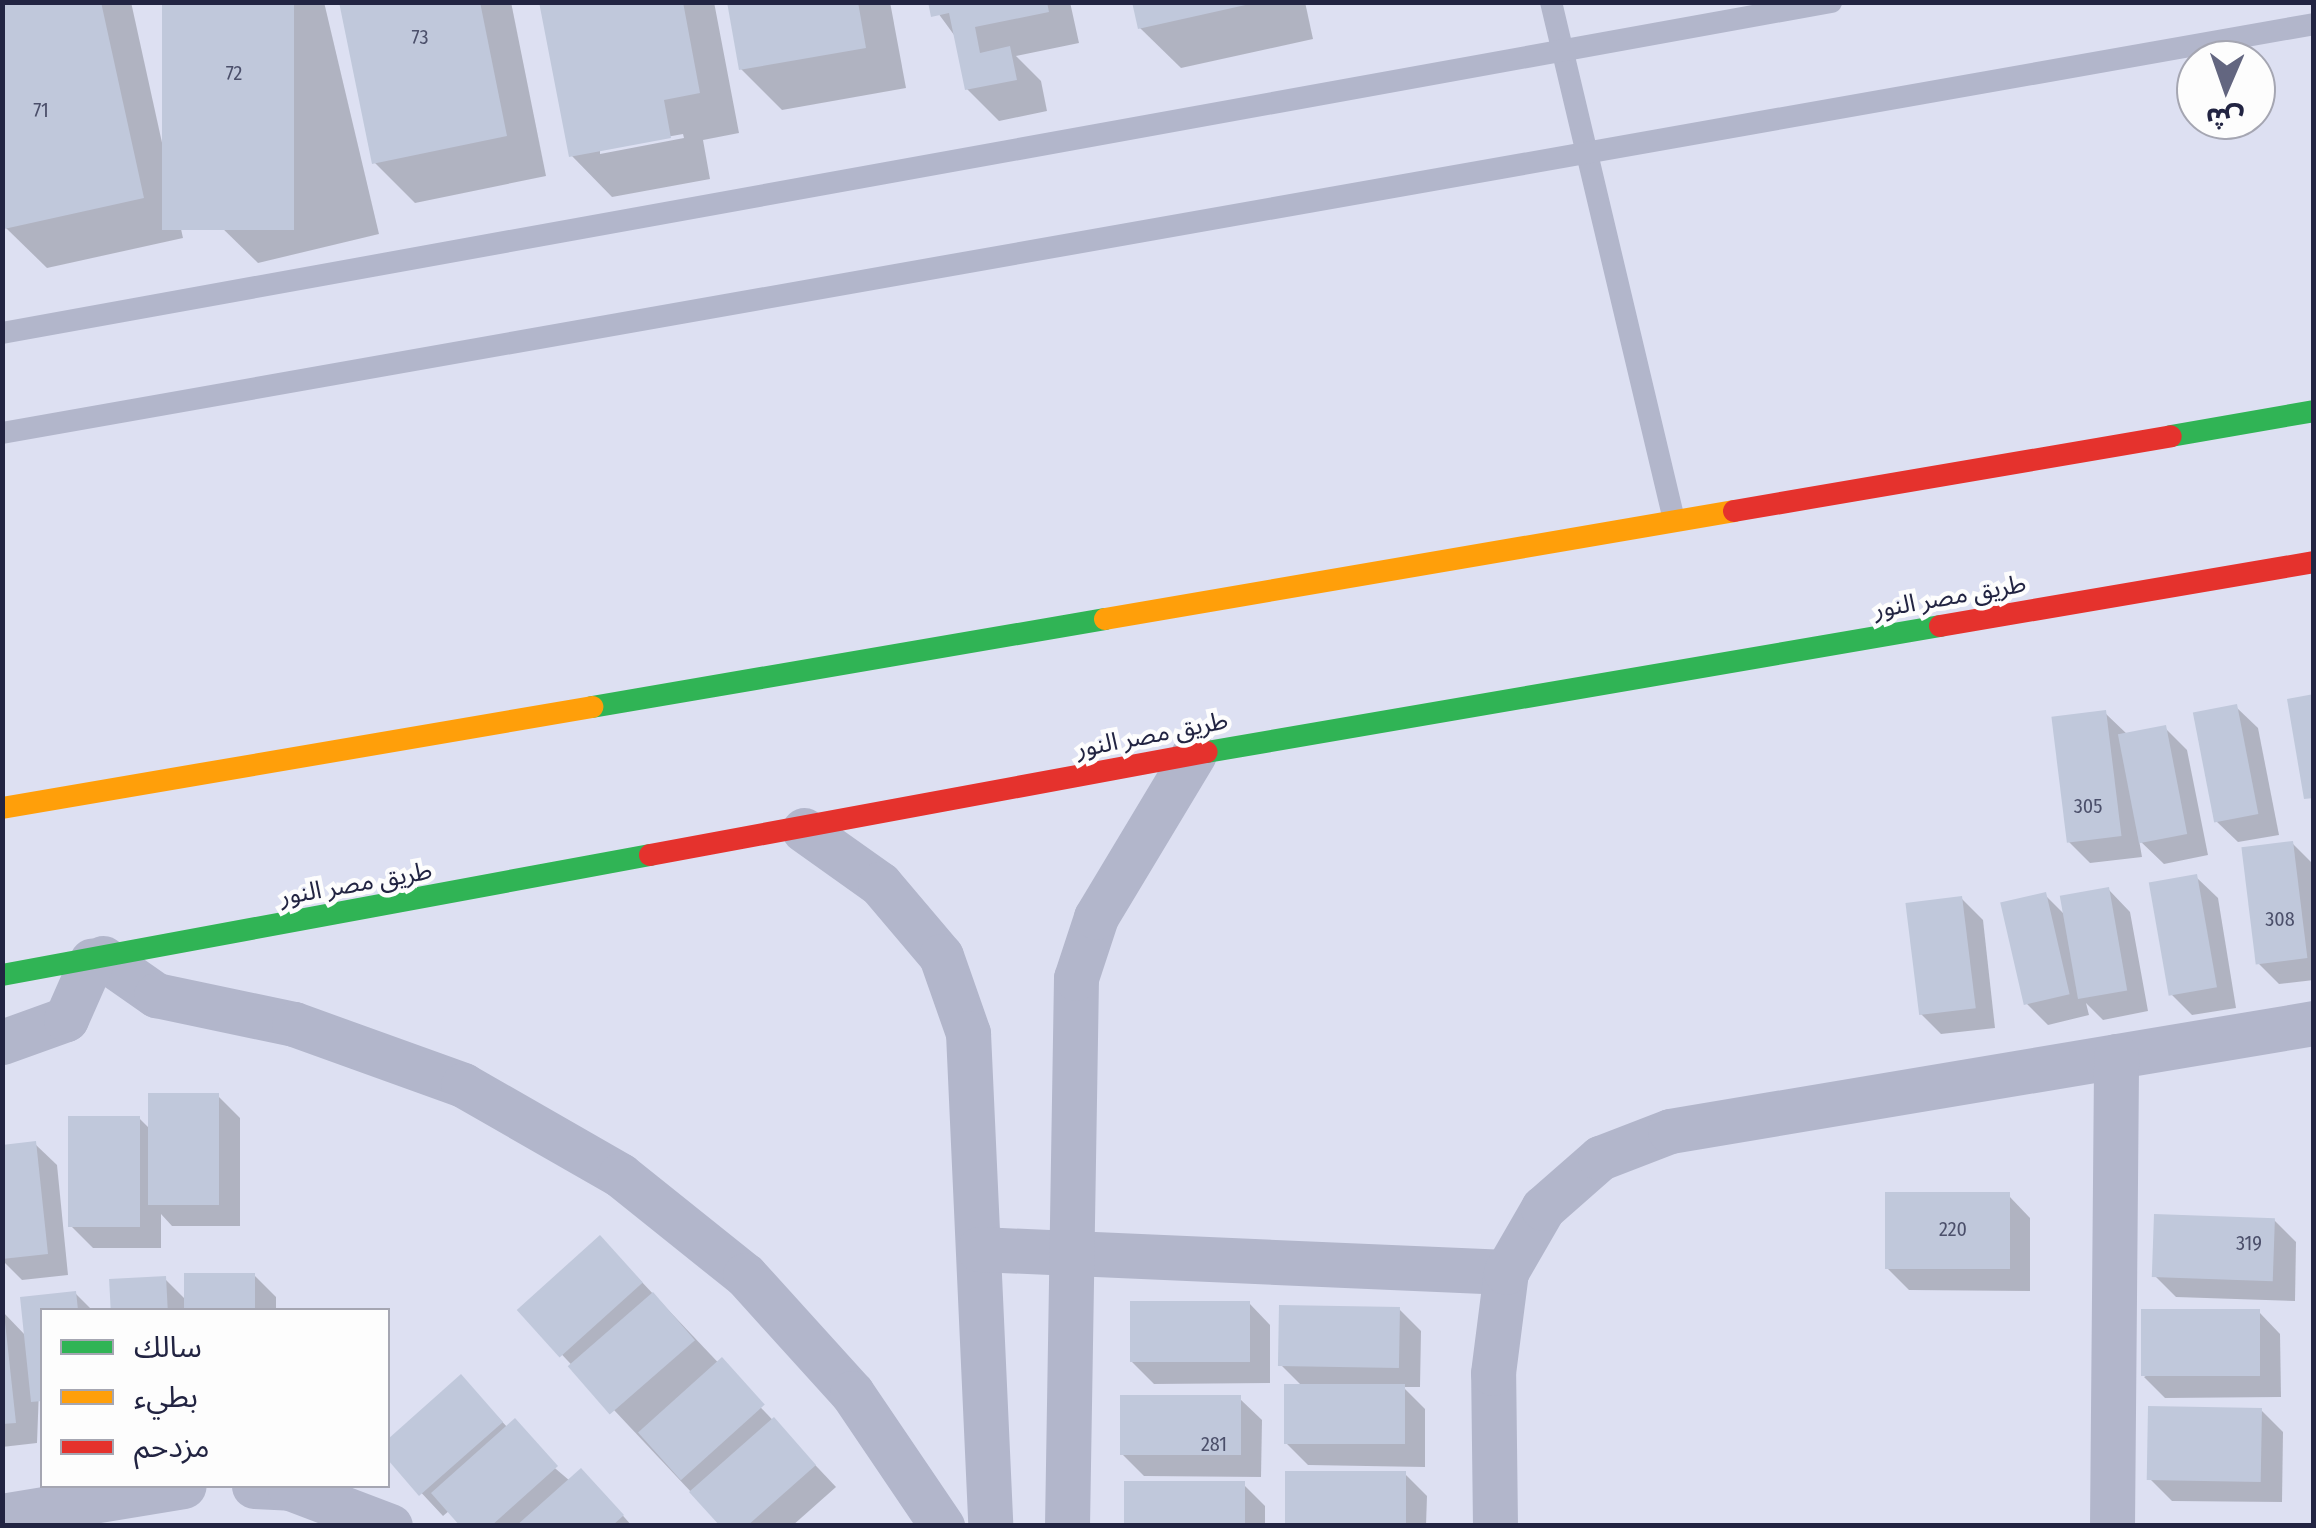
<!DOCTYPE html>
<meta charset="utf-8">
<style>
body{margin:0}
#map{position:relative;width:2316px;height:1528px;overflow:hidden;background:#dde0f2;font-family:"Fira Sans Condensed","Noto Sans Arabic",sans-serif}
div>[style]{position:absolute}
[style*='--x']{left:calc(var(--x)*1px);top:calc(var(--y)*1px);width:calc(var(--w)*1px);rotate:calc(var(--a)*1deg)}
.shadow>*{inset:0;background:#0003}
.building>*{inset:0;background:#c0c8db;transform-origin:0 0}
.lane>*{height:22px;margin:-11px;padding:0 11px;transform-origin:11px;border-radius:11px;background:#b2b6cb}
.street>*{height:45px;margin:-22.5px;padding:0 22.5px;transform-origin:22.5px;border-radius:22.5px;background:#b2b6cb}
.fast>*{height:22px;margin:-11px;padding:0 11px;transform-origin:11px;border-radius:11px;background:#30b455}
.slow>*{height:22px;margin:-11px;padding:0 11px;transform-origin:11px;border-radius:11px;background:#ff9f0a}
.jam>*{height:22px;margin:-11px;padding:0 11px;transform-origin:11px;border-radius:11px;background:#e5322d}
span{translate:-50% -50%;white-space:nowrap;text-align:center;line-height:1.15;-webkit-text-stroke:9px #fdfdfd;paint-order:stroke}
.number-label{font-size:20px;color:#4b4f6a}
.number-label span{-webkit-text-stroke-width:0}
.street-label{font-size:25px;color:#222442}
.frame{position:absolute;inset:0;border:5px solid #222442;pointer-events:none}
.legend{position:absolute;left:40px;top:1308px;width:350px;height:180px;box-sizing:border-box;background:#fdfdfd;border:2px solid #a5a6b2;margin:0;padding:12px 18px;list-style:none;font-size:30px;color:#222442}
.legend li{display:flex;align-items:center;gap:20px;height:50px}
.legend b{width:50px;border:2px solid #a5a6b2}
.north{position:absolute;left:2176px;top:40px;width:100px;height:100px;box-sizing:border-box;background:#fdfdfd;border:2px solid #a5a6b2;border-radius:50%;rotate:182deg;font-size:28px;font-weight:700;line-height:40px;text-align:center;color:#222442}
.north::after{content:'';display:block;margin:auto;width:35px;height:45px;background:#636680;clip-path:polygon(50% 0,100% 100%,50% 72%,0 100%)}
</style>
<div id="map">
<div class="shadow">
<div style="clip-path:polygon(2px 2px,131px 2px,183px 238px,47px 268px,6px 228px)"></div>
<div style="clip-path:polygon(165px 2px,324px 2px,379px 234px,258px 263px,217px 223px)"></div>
<div style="clip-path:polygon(342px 2px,511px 2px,546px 176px,415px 203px,374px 162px)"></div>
<div style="clip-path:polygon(evenodd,542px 2px,714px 2px,739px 133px,703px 140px,710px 179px,612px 197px,572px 156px,542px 2px,683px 134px,684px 138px,600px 154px,600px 149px,683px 134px)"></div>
<div style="clip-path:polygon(730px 2px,890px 2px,906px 88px,782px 110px,741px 69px)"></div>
<div style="clip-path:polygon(930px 2px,1070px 2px,1079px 43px,1016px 56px,1041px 81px,1047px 111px,999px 121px,967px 89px,957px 39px)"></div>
<div style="clip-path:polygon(1134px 2px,1305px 2px,1313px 39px,1181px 68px,1140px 28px)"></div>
<div style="clip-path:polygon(2236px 707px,2258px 728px,2279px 835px,2238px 842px,2216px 821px)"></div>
<div style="clip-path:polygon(2105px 713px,2128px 735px,2165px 728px,2187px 750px,2208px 855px,2164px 864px,2139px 840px,2142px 857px,2090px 863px,2069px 842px)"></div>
<div style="clip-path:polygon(2292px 843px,2314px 865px,2314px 980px,2279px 984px,2258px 963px)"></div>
<div style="clip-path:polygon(2196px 877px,2218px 898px,2236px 1008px,2192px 1015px,2170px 993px)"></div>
<div style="clip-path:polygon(2109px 890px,2130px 912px,2148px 1011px,2103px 1020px,2086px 1003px,2089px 1015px,2048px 1025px,2026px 1003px,2045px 895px,2066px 916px)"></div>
<div style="clip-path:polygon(1961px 898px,1983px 920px,1995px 1028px,1941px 1034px,1920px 1013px)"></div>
<div style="clip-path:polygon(218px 1096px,240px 1118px,240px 1226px,172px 1226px,161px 1214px,161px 1248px,93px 1248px,71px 1226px,139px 1118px,150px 1129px)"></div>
<div style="clip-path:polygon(35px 1144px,57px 1165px,68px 1275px,22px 1280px,2px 1260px,2px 1147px)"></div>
<div style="clip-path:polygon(2009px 1196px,2030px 1218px,2030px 1291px,1909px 1290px,1887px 1268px)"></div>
<div style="clip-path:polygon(2274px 1220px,2296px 1242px,2295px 1301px,2176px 1297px,2155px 1276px)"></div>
<div style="clip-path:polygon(621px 1260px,836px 1487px,792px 1526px,723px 1526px,520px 1310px)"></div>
<div style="clip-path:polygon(254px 1275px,276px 1297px,276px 1310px,112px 1310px,111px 1281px,165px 1279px,186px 1300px)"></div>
<div style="clip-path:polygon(75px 1293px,92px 1310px,42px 1310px,37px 1443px,2px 1447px,3px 1312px,26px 1336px,23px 1299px)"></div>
<div style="clip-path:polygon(1249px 1303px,1270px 1325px,1270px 1383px,1154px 1384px,1132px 1362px)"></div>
<div style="clip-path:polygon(1399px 1309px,1421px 1331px,1420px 1387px,1403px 1387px,1425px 1409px,1425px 1467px,1308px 1465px,1286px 1443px,1303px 1387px,1281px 1365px)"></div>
<div style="clip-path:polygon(2259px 1312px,2280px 1334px,2281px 1397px,2165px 1398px,2144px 1377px)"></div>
<div style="clip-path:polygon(461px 1377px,508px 1428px,570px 1481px,603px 1493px,632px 1526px,463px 1526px,450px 1510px,443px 1516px,388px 1457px,388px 1442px)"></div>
<div style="clip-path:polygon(1240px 1399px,1262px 1420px,1261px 1477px,1144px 1476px,1122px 1454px)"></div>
<div style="clip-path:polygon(2261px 1410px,2283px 1432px,2282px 1502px,2172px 1501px,2150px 1479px)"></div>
<div style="clip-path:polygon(1405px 1474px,1427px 1496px,1426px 1526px,1287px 1526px)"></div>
<div style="clip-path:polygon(1244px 1485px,1265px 1506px,1265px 1526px,1126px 1526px)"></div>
</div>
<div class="building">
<div style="clip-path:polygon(2px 2px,101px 2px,144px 198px,4px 229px)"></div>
<div style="left:162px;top:2px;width:132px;height:228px"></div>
<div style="clip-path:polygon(339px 2px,480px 2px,507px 136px,372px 164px)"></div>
<div style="clip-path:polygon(539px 2px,683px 2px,700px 93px,664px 100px,671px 138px,569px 157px)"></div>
<div style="clip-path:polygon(727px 2px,858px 2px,866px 48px,739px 70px)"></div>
<div style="clip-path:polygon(928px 2px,1047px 2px,1049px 12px,975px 27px,980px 53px,1010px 46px,1017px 80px,965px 90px,949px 13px,931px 17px)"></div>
<div style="clip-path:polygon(1132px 2px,1249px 2px,1250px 4px,1138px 29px)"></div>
<div style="clip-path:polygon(2314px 694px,2314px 798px,2304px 799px,2287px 699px)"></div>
<div style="left:2237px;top:704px;width:112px;height:45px;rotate:79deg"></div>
<div style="left:2106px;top:710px;width:127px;height:55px;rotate:83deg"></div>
<div style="left:2166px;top:725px;width:111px;height:49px;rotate:79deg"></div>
<div style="left:2293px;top:841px;width:118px;height:52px;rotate:83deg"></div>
<div style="left:2197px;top:874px;width:115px;height:49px;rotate:80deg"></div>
<div style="left:2109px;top:887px;width:105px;height:50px;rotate:80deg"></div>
<div style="left:2046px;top:892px;width:105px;height:47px;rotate:77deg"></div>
<div style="left:1962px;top:896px;width:113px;height:57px;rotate:83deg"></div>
<div style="left:148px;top:1093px;width:71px;height:112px"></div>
<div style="left:68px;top:1116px;width:72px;height:111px"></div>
<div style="clip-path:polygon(36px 1141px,48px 1254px,2px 1259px,2px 1145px)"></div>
<div style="left:1885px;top:1192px;width:125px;height:77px"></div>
<div style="left:2154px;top:1214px;width:121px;height:63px;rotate:2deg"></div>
<div style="left:600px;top:1235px;width:64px;height:112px;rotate:48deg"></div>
<div style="left:184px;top:1273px;width:71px;height:37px"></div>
<div style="left:166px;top:1276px;width:34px;height:57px;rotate:87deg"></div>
<div style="clip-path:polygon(76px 1291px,78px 1310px,42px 1310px,42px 1401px,31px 1402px,20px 1297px)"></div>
<div style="left:653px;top:1292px;width:64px;height:113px;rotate:49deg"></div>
<div style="left:1250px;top:1301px;width:61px;height:120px;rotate:90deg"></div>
<div style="left:1279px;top:1305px;width:121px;height:61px;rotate:1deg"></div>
<div style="left:2260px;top:1309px;width:67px;height:119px;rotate:90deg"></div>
<div style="clip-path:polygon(5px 1322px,16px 1423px,2px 1424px,2px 1323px)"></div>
<div style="left:722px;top:1357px;width:64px;height:113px;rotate:48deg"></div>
<div style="clip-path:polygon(461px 1374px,503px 1422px,419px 1496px,388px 1460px,388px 1439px)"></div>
<div style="left:1284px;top:1384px;width:121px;height:60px"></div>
<div style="left:1120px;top:1395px;width:121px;height:60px"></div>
<div style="left:2148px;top:1406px;width:114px;height:74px;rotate:1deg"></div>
<div style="clip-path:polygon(774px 1417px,816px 1465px,747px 1526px,720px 1526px,689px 1492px)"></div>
<div style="clip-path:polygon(515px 1418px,558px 1466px,491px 1526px,460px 1526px,431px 1493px)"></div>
<div style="clip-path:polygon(581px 1468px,624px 1515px,612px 1526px,516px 1526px)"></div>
<div style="left:1285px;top:1471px;width:121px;height:55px"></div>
<div style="left:1124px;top:1481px;width:121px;height:45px"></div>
</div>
<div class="lane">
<div style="--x:1551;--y:2;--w:532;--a:76.64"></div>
<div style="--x:2;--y:333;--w:1859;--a:-10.26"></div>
<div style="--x:2;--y:433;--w:2348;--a:-10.03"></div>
</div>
<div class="street">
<div style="--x:804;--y:830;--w:93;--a:35.4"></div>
<div style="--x:880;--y:884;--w:94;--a:49.7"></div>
<div style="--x:941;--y:956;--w:82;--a:70.7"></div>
<div style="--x:968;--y:1033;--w:493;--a:87.4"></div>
<div style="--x:103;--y:958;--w:65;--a:34.9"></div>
<div style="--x:156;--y:995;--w:141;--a:11.9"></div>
<div style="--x:294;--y:1024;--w:180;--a:19.8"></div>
<div style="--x:463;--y:1085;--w:181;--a:29.8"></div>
<div style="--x:620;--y:1175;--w:160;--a:38.7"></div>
<div style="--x:745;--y:1275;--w:159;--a:47.8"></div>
<div style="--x:852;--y:1393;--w:161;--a:55.9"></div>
<div style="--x:2;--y:1042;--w:68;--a:-19.8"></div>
<div style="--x:66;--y:1019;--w:64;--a:-66.2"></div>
<div style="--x:979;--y:1249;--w:528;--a:2.5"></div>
<div style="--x:254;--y:1486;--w:36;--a:3"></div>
<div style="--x:290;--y:1488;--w:107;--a:20.8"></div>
<div style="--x:2;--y:1516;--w:184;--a:-9.4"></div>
<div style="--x:1067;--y:1526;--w:548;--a:-89.06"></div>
<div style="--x:1076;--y:978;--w:64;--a:-71.8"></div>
<div style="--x:1096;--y:917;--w:190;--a:-59"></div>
<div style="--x:1495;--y:1526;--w:153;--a:-90.7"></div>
<div style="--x:1493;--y:1373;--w:102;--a:-82.7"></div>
<div style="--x:1506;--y:1272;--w:74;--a:-60"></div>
<div style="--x:1543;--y:1208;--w:76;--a:-41.3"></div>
<div style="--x:1600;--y:1158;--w:75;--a:-21.1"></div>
<div style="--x:1670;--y:1131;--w:653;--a:-9.52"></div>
<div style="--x:2112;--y:1526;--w:470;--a:-89.5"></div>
</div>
<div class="fast">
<div style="--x:2171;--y:436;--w:145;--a:-9.9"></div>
<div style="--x:592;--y:707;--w:520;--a:-9.73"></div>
<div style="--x:1207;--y:752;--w:744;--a:-9.75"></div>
<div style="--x:2;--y:975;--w:659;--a:-10.49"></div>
</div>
<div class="slow">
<div style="--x:1105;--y:619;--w:638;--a:-9.74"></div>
<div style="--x:2;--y:808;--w:599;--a:-9.71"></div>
</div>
<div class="jam">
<div style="--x:1734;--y:511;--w:443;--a:-9.7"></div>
<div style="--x:1940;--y:626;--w:379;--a:-9.7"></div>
<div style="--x:650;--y:855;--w:566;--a:-10.48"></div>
</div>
<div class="number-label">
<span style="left:420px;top:37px">73</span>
<span style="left:234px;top:73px">72</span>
<span style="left:41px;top:110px">71</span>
<span style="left:2088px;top:806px">305</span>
<span style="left:2280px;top:919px">308</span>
<span style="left:1953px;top:1229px">220</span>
<span style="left:2249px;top:1243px">319</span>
<span style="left:1214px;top:1444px">281</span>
</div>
<div class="street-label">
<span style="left:1950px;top:597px;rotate:-10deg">طريق مصر النور</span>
<span style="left:1152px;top:735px;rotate:-11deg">طريق مصر النور</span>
<span style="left:356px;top:884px;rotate:-10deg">طريق مصر النور</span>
</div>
<div class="frame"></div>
<ul class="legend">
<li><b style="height:12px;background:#30b455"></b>سالك</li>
<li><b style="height:12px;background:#ff9f0a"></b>بطيء</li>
<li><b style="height:12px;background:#e5322d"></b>مزدحم</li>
</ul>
<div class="north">ش</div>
</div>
